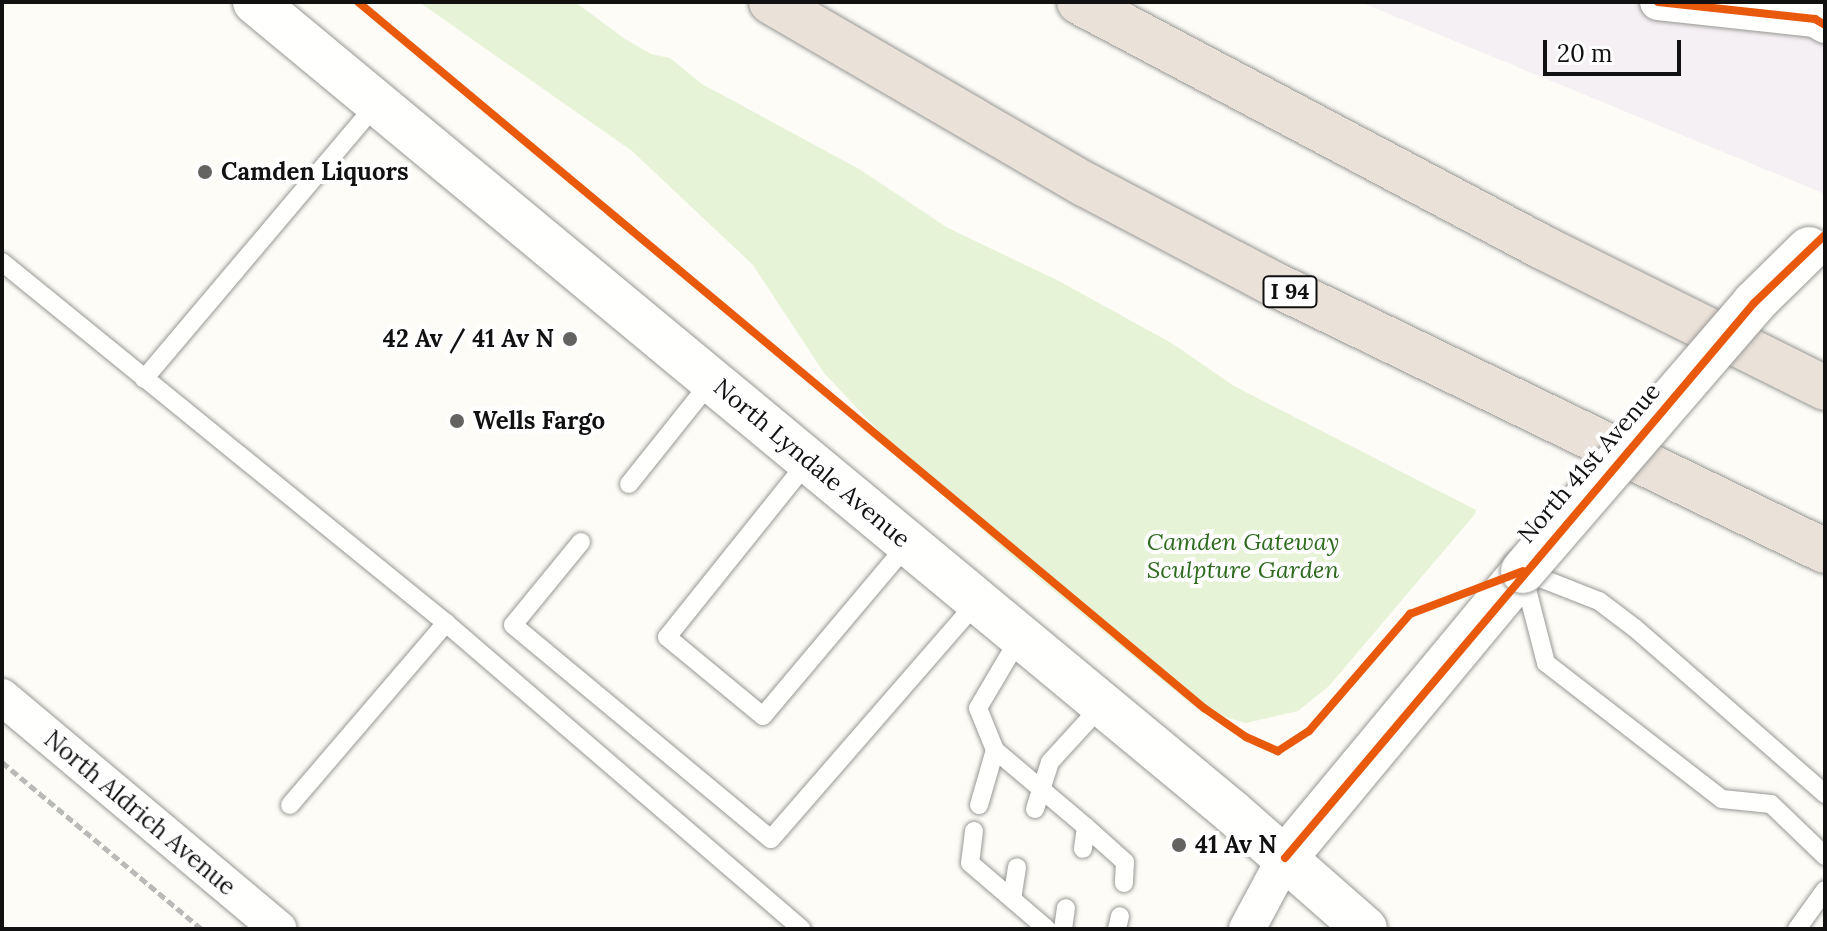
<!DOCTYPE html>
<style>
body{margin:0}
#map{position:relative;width:1827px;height:931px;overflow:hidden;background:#fdfcf7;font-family:Lora,serif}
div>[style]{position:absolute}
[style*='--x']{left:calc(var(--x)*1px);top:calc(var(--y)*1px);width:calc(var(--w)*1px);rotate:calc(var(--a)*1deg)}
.industrial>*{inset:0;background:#f5f0f3}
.green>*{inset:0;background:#e7f3d7}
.path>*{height:5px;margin-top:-2.5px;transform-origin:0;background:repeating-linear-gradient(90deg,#b9b9b8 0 8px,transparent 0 12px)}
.roads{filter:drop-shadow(0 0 2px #979795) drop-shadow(0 0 2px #979795)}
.service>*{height:18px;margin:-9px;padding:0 9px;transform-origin:9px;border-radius:9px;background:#fffffe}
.minor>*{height:36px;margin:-18px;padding:0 18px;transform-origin:18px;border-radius:18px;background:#fffffe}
.tertiary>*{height:44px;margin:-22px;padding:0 22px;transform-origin:22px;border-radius:22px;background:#fffffe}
.motorway>*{height:44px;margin:-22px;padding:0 22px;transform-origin:22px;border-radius:22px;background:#eae1d8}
.bridges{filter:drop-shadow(0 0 2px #979795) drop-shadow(0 0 2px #979795)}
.tertiary-bridge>*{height:44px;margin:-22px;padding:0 22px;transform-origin:22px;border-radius:22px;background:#fffffe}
.cycleway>*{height:8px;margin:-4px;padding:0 4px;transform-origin:4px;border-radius:4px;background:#e8590c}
.dots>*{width:22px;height:22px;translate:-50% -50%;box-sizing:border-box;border:4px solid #fff;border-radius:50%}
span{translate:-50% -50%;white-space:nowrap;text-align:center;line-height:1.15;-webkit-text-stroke:8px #fff;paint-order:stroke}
.shield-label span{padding:2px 6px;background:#fff;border:2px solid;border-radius:6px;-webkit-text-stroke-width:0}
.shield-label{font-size:22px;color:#111;font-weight:700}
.poi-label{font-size:24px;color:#111;font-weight:700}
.left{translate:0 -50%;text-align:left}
.right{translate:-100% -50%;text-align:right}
.street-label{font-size:24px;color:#111}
.park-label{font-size:24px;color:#2f6b1f;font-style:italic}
.frame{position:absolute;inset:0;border:4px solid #111;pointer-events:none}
.scale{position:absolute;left:1543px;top:40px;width:138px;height:36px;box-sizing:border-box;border:4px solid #111;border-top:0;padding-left:10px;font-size:24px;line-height:28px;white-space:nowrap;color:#111;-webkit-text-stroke:6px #fff;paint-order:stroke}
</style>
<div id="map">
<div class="industrial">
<div style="clip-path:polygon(1360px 2px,1825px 2px,1825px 194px)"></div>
</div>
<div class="green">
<div style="clip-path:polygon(419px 2px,575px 2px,625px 39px,651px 54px,670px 58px,702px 84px,859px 169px,948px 228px,1059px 281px,1173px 344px,1234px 386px,1476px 510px,1475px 514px,1329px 686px,1298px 711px,1246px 723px,1197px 709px,1003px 549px,890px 443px,824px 373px,753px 265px,632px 151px)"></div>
</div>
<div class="path">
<div style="--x:2;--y:762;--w:261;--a:39.9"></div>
</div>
<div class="roads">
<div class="service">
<div style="--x:2;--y:262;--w:572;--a:39.11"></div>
<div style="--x:446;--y:623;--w:469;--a:40.7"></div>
<div style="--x:144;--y:379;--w:361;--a:-49.8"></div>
<div style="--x:809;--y:460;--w:227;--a:128.7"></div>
<div style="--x:667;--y:637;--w:124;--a:39.5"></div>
<div style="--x:763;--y:716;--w:225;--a:-49.9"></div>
<div style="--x:629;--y:484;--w:133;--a:-51.4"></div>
<div style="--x:581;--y:542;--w:107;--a:129.3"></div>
<div style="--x:513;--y:625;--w:335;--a:39.7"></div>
<div style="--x:771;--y:839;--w:314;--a:-49"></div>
<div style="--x:1525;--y:572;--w:79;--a:21.4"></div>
<div style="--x:1599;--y:601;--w:46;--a:37.1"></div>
<div style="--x:1636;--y:629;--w:251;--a:41.1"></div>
<div style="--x:1523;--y:574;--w:92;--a:75.5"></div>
<div style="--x:1546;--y:663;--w:222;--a:37.7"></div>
<div style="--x:1722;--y:799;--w:49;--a:5.8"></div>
<div style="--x:1771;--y:804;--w:75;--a:43.9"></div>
<div style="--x:995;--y:750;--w:119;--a:40.2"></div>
<div style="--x:1086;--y:827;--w:22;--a:98"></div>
<div style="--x:290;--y:805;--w:240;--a:-49.4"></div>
<div style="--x:979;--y:805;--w:57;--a:-73.8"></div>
<div style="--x:995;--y:750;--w:45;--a:-112"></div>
<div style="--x:978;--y:708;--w:82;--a:-59.4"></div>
<div style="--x:1035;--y:809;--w:49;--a:-72.3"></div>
<div style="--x:1050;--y:762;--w:77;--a:-47.6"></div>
<div style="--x:1086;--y:827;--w:52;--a:41.9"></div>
<div style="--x:1125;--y:862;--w:21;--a:93"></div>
<div style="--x:974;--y:831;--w:32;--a:97"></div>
<div style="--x:970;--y:863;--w:101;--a:40.6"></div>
<div style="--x:1012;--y:899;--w:32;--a:-81"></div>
<div style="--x:1063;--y:929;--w:21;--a:-82"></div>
<div style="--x:1117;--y:929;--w:13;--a:-77"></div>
<div style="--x:1797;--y:929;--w:48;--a:-54.3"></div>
</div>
<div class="minor">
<div style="--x:1658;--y:2;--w:158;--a:6.2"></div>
<div style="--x:1815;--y:19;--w:12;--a:31"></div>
<div style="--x:2;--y:697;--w:361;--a:40"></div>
<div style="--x:1247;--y:929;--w:81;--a:-61.8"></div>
</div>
<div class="tertiary">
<div style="--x:255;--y:2;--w:1269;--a:39.66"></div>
<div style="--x:1232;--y:812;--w:177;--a:41.3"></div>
<div style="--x:1285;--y:858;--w:373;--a:-50.3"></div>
</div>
<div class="motorway">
<div style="--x:771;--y:2;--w:364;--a:30.2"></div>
<div style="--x:1086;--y:185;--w:215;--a:27.8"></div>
<div style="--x:1276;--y:285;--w:610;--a:25.85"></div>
<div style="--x:1079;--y:2;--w:526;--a:27.88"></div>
<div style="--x:1544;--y:248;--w:314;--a:26.5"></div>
</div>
</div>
<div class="bridges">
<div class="tertiary-bridge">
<div style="--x:1523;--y:571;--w:354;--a:-49.2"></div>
<div style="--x:1754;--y:303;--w:77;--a:-44.5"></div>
</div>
</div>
<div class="cycleway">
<div style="--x:358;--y:2;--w:1102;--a:39.85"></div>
<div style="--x:1204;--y:708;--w:51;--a:34.6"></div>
<div style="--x:1246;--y:737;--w:35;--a:24"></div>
<div style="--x:1278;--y:751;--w:37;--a:-33"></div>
<div style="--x:1309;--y:731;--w:155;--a:-49.2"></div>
<div style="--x:1410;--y:614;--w:121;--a:-20.8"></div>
<div style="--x:1658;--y:2;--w:158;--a:6.2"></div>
<div style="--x:1815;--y:19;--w:12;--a:31"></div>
<div style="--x:1285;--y:858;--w:727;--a:-49.8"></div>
<div style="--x:1754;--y:303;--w:98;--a:-43.8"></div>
</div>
<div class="dots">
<div style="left:205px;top:172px;background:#646362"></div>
<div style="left:570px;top:339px;background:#646362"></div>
<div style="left:457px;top:421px;background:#646362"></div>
<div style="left:1179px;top:845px;background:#646362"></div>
</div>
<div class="shield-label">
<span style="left:1290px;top:292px">I 94</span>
</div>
<div class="poi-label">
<span class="left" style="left:221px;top:172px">Camden Liquors</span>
<span class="right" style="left:554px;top:339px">42 Av / 41 Av N</span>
<span class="left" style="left:473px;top:421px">Wells Fargo</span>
<span class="left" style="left:1195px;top:845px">41 Av N</span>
</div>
<div class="street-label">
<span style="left:812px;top:463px;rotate:40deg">North Lyndale Avenue</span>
<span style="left:1589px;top:463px;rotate:-49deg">North 41st Avenue</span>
<span style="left:140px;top:813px;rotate:40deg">North Aldrich Avenue</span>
</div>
<div class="park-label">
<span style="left:1243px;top:556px">Camden Gateway<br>Sculpture Garden</span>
</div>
<div class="frame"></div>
<div class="scale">20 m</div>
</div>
